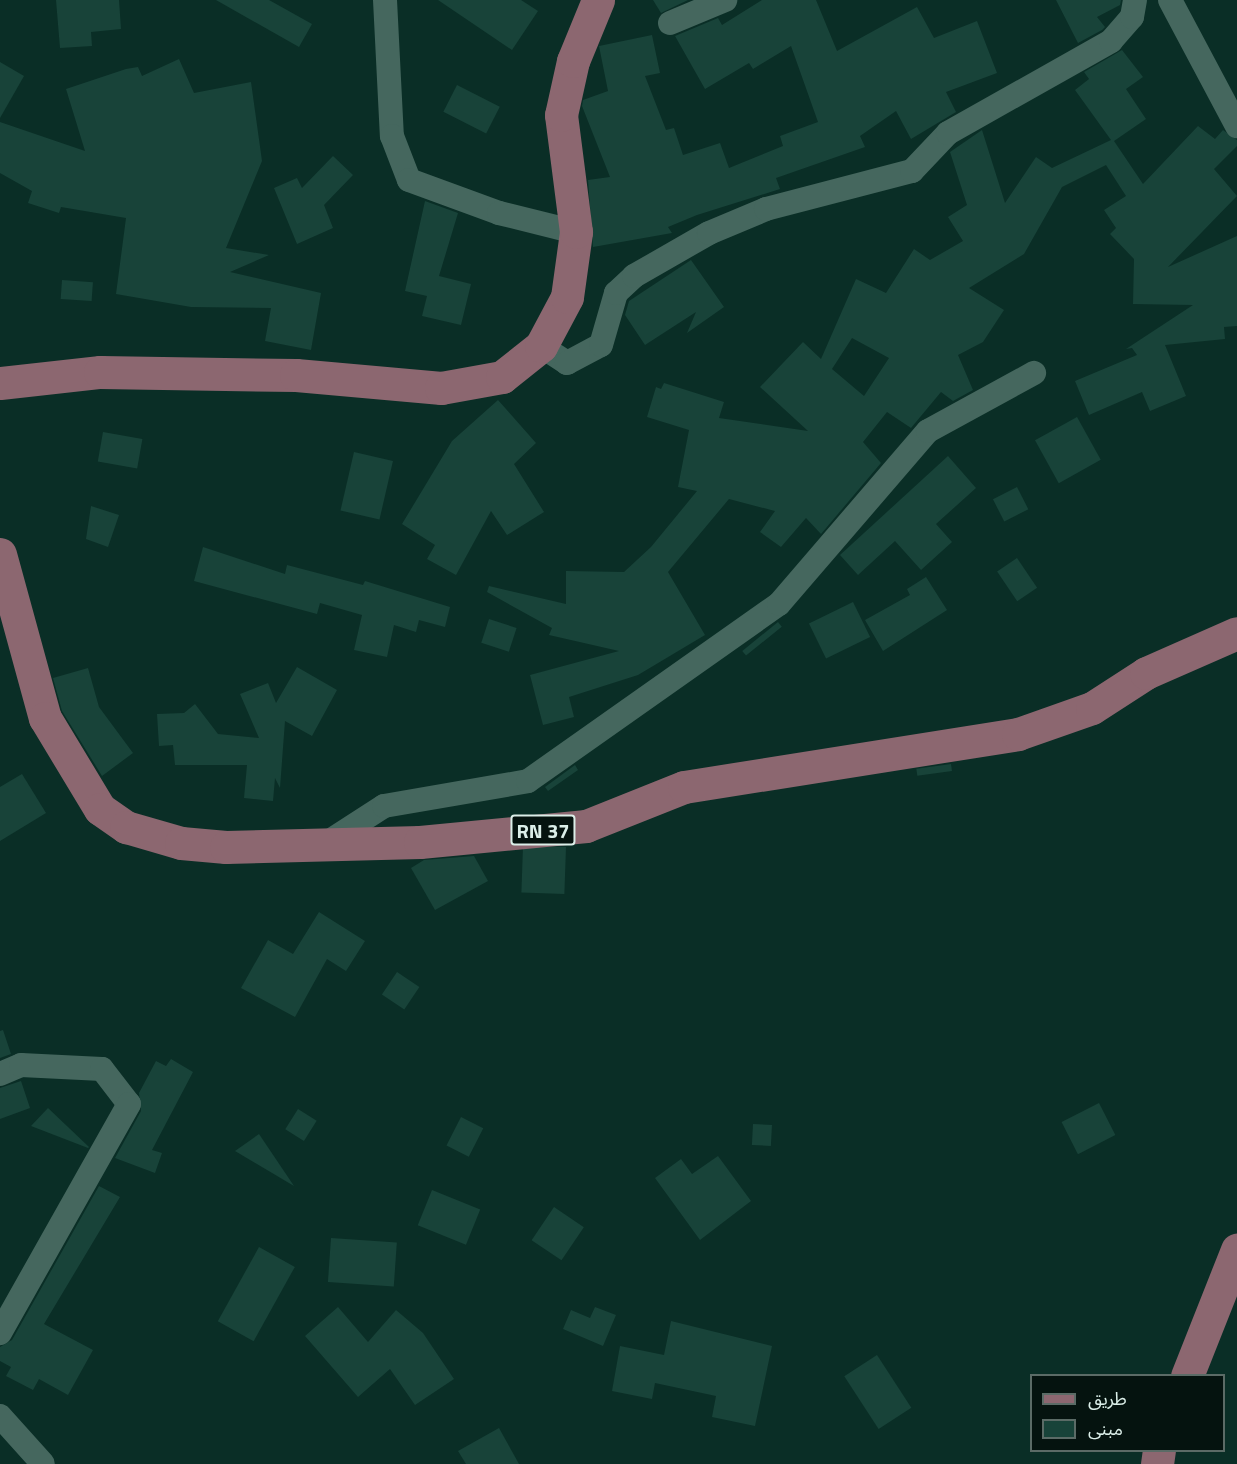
<!DOCTYPE html>
<meta charset="utf-8">
<style>
body{margin:0}
#map{position:relative;width:1237px;height:1464px;overflow:hidden;background:#0a2e26;font-family:"Titillium Web","Noto Sans Arabic",sans-serif}
div>[style]{position:absolute}
[style*='--x']{left:calc(var(--x)*1px);top:calc(var(--y)*1px);width:calc(var(--w)*1px);rotate:calc(var(--a)*1deg)}
.building>*{inset:0;background:#184339;transform-origin:0 0}
.minor>*{height:24px;margin:-12px;padding:0 12px;transform-origin:12px;border-radius:12px;background:#45675e}
.primary>*{height:33px;margin:-16.5px;padding:0 16.5px;transform-origin:16.5px;border-radius:16.5px;background:#8c6770}
span{translate:-50% -50%;white-space:nowrap;text-align:center;line-height:1.15;-webkit-text-stroke:6px #05130f;paint-order:stroke}
.shield-label span{padding:2px 4px;background:#05130f;border:2px solid;border-radius:4px;-webkit-text-stroke-width:0}
.shield-label{font-size:20px;color:#dbeee8;font-weight:700}
.legend{position:absolute;left:1030px;top:1374px;width:195px;height:78px;box-sizing:border-box;background:#05130f;border:2px solid #5b6b66;margin:0;padding:8px 10px;list-style:none;font-size:18px;color:#dbeee8}
.legend li{display:flex;align-items:center;gap:12px;height:30px}
.legend b{width:30px;border:2px solid #5b6b66}
</style>
<div id="map">
<div class="building">
<div style="clip-path:polygon(56px 0,119px 0,121px 29px,91px 32px,92px 46px,60px 48px)"></div>
<div style="clip-path:polygon(216px 0,269px 0,312px 24px,299px 47px)"></div>
<div style="clip-path:polygon(438px 0,521px 0,538px 11px,512px 50px)"></div>
<div style="clip-path:polygon(653px 0,688px 0,661px 13px)"></div>
<div style="clip-path:polygon(762px 0,816px 0,837px 51px,917px 7px,934px 38px,977px 21px,997px 73px,946px 92px,956px 112px,911px 139px,896px 111px,860px 136px,865px 147px,776px 178px,780px 189px,697px 215px,668px 227px,672px 233px,593px 247px,588px 180px,610px 177px,582px 106px,583px 100px,608px 91px,599px 46px,652px 35px,660px 73px,645px 76px,666px 130px,674px 128px,683px 155px,720px 143px,729px 168px,783px 146px,780px 136px,818px 122px,791px 46px,753px 69px,749px 63px,705px 89px,675px 36px,718px 18px,722px 25px)"></div>
<div style="clip-path:polygon(1056px 0,1121px 0,1120px 5px,1097px 17px,1105px 27px,1102px 30px,1078px 43px)"></div>
<div style="clip-path:polygon(evenodd,1122px 50px,1143px 77px,1126px 89px,1146px 119px,1114px 141px,1143px 184px,1198px 126px,1215px 139px,1223px 130px,1237px 140px,1237px 146px,1214px 169px,1237px 196px,1168px 267px,1237px 236px,1237px 326px,1224px 327px,1225px 339px,1165px 345px,1186px 396px,1150px 411px,1142px 392px,1089px 415px,1075px 381px,1137px 355px,1132px 348px,1126px 349px,1193px 305px,1133px 304px,1134px 259px,1110px 234px,1116px 228px,1104px 210px,1126px 196px,1106px 165px,1062px 187px,1024px 254px,969px 288px,1004px 310px,983px 342px,958px 355px,973px 390px,953px 401px,941px 392px,911px 428px,887px 412px,863px 442px,881px 463px,821px 534px,806px 518px,781px 547px,760px 532px,775px 511px,729px 499px,668px 572px,705px 635px,638px 675px,569px 697px,574px 717px,543px 725px,530px 675px,619px 651px,549px 635px,552px 628px,487px 592px,489px 586px,566px 604px,566px 571px,624px 572px,651px 547px,697px 491px,678px 487px,689px 430px,647px 417px,656px 387px,661px 389px,664px 383px,724px 402px,719px 418px,808px 431px,760px 387px,803px 342px,821px 359px,856px 279px,886px 293px,914px 249px,930px 260px,963px 241px,948px 217px,967px 205px,950px 152px,982px 130px,1005px 203px,1036px 157px,1052px 168px,1111px 140px,1075px 90px,1089px 79px,1084px 72px,1122px 50px,852px 338px,889px 358px,864px 396px,832px 369px,852px 338px)"></div>
<div style="clip-path:polygon(179px 59px,194px 93px,251px 82px,262px 161px,226px 248px,269px 255px,230px 272px,321px 293px,311px 350px,265px 341px,271px 308px,191px 307px,116px 294px,126px 218px,61px 207px,59px 213px,28px 203px,32px 191px,0 173px,0 122px,85px 151px,66px 89px,126px 69px,138px 67px,142px 76px)"></div>
<div style="clip-path:polygon(0 62px,24px 76px,0 118px)"></div>
<div style="left:457px;top:85px;width:48px;height:30px;rotate:27deg"></div>
<div style="clip-path:polygon(333px 156px,353px 175px,324px 205px,333px 228px,297px 244px,274px 188px,297px 178px,302px 188px)"></div>
<div style="clip-path:polygon(425px 201px,458px 213px,439px 276px,471px 284px,461px 325px,422px 316px,427px 296px,405px 291px)"></div>
<div style="clip-path:polygon(691px 260px,724px 307px,687px 333px,696px 312px,645px 345px,625px 315px,629px 301px)"></div>
<div style="left:62px;top:280px;width:31px;height:19px;rotate:4deg"></div>
<div style="clip-path:polygon(498px 400px,536px 443px,514px 464px,544px 512px,507px 535px,491px 511px,456px 575px,427px 559px,435px 545px,402px 524px,452px 441px)"></div>
<div style="left:1077px;top:417px;width:49px;height:48px;rotate:61deg"></div>
<div style="left:103px;top:432px;width:40px;height:30px;rotate:10deg"></div>
<div style="left:354px;top:452px;width:40px;height:60px;rotate:13deg"></div>
<div style="clip-path:polygon(948px 456px,976px 488px,936px 524px,952px 542px,921px 570px,895px 541px,858px 575px,840px 555px)"></div>
<div style="left:1017px;top:487px;width:25px;height:27px;rotate:63deg"></div>
<div style="clip-path:polygon(91px 506px,119px 515px,108px 547px,86px 539px)"></div>
<div style="clip-path:polygon(203px 547px,285px 574px,287px 565px,363px 585px,365px 581px,450px 607px,445px 627px,419px 620px,416px 632px,394px 625px,387px 657px,354px 650px,362px 615px,320px 603px,317px 614px,194px 581px)"></div>
<div style="left:1017px;top:558px;width:36px;height:24px;rotate:56deg"></div>
<div style="clip-path:polygon(926px 577px,947px 610px,883px 651px,865px 620px,910px 595px,907px 589px)"></div>
<div style="left:853px;top:602px;width:39px;height:49px;rotate:64deg"></div>
<div style="left:489px;top:619px;width:29px;height:25px;rotate:18deg"></div>
<div style="left:778px;top:622px;width:6px;height:46px;rotate:51deg"></div>
<div style="clip-path:polygon(297px 667px,337px 690px,312px 736px,285px 721px,280px 788px,275px 778px,273px 801px,244px 798px,247px 765px,175px 765px,173px 745px,159px 746px,157px 714px,184px 713px,195px 704px,218px 734px,259px 738px,240px 694px,268px 683px,276px 703px)"></div>
<div style="clip-path:polygon(88px 668px,99px 707px,133px 753px,102px 776px,62px 711px,53px 678px)"></div>
<div style="left:951px;top:764px;width:7px;height:35px;rotate:82deg"></div>
<div style="clip-path:polygon(575px 765px,578px 770px,548px 791px,545px 787px)"></div>
<div style="clip-path:polygon(22px 774px,46px 813px,0 841px,0 787px)"></div>
<div style="left:566px;top:847px;width:47px;height:43px;rotate:92deg"></div>
<div style="clip-path:polygon(474px 856px,488px 881px,435px 910px,411px 868px,424px 860px)"></div>
<div style="clip-path:polygon(319px 912px,365px 941px,346px 971px,327px 959px,295px 1017px,241px 988px,268px 940px,293px 954px)"></div>
<div style="left:397px;top:972px;width:27px;height:27px;rotate:34deg"></div>
<div style="clip-path:polygon(3px 1030px,11px 1054px,0 1058px,0 1031px)"></div>
<div style="clip-path:polygon(171px 1059px,193px 1072px,152px 1150px,162px 1153px,155px 1173px,115px 1158px,141px 1111px,139px 1093px,156px 1061px,166px 1066px)"></div>
<div style="clip-path:polygon(21px 1081px,30px 1108px,0 1119px,0 1088px)"></div>
<div style="left:1099px;top:1103px;width:36px;height:42px;rotate:63deg"></div>
<div style="clip-path:polygon(48px 1108px,89px 1147px,88px 1148px,31px 1126px)"></div>
<div style="left:298px;top:1109px;width:22px;height:24px;rotate:32deg"></div>
<div style="left:461px;top:1117px;width:25px;height:32px;rotate:27deg"></div>
<div style="left:753px;top:1124px;width:19px;height:21px;rotate:3deg"></div>
<div style="clip-path:polygon(259px 1134px,294px 1186px,235px 1151px)"></div>
<div style="clip-path:polygon(718px 1156px,751px 1201px,700px 1240px,655px 1178px,681px 1159px,692px 1174px)"></div>
<div style="clip-path:polygon(99px 1186px,120px 1197px,44px 1324px,93px 1350px,68px 1395px,39px 1379px,33px 1390px,6px 1376px,11px 1367px,0 1361px,0 1347px,12px 1340px)"></div>
<div style="left:432px;top:1190px;width:52px;height:38px;rotate:22deg"></div>
<div style="left:554px;top:1207px;width:36px;height:40px;rotate:34deg"></div>
<div style="left:331px;top:1238px;width:66px;height:44px;rotate:4deg"></div>
<div style="left:259px;top:1247px;width:41px;height:85px;rotate:29deg"></div>
<div style="clip-path:polygon(338px 1307px,368px 1342px,396px 1310px,423px 1333px,454px 1379px,415px 1405px,390px 1369px,358px 1397px,305px 1336px)"></div>
<div style="clip-path:polygon(595px 1307px,616px 1315px,603px 1346px,563px 1329px,571px 1310px,590px 1318px)"></div>
<div style="clip-path:polygon(671px 1321px,772px 1346px,755px 1426px,712px 1417px,716px 1396px,655px 1383px,652px 1399px,612px 1391px,620px 1346px,664px 1355px)"></div>
<div style="left:877px;top:1355px;width:63px;height:39px;rotate:57deg"></div>
<div style="clip-path:polygon(499px 1428px,519px 1464px,466px 1464px,458px 1451px)"></div>
</div>
<div class="minor">
<div style="--x:385;--y:0;--w:136;--a:87.1"></div>
<div style="--x:392;--y:136;--w:47;--a:68.9"></div>
<div style="--x:409;--y:180;--w:96;--a:20.1"></div>
<div style="--x:499;--y:213;--w:79;--a:13.9"></div>
<div style="--x:1170;--y:0;--w:143;--a:62"></div>
<div style="--x:670;--y:23;--w:60;--a:-22.7"></div>
<div style="--x:541;--y:346;--w:31;--a:33"></div>
<div style="--x:567;--y:363;--w:38;--a:-28"></div>
<div style="--x:601;--y:345;--w:54;--a:-73.9"></div>
<div style="--x:616;--y:293;--w:25;--a:-43"></div>
<div style="--x:634;--y:276;--w:86;--a:-29.8"></div>
<div style="--x:709;--y:233;--w:62;--a:-22.8"></div>
<div style="--x:766;--y:209;--w:151;--a:-14.6"></div>
<div style="--x:912;--y:171;--w:52;--a:-46.5"></div>
<div style="--x:948;--y:133;--w:187;--a:-29.4"></div>
<div style="--x:1111;--y:41;--w:32;--a:-49"></div>
<div style="--x:1132;--y:17;--w:17;--a:-80"></div>
<div style="--x:325;--y:844;--w:70;--a:-32.8"></div>
<div style="--x:384;--y:806;--w:146;--a:-9.8"></div>
<div style="--x:528;--y:781;--w:307;--a:-35.2"></div>
<div style="--x:779;--y:604;--w:228;--a:-49.3"></div>
<div style="--x:928;--y:431;--w:121;--a:-28.7"></div>
<div style="--x:0;--y:1074;--w:23;--a:-23"></div>
<div style="--x:21;--y:1065;--w:81;--a:2.8"></div>
<div style="--x:102;--y:1069;--w:44;--a:52.4"></div>
<div style="--x:129;--y:1104;--w:263;--a:119.4"></div>
<div style="--x:0;--y:1416;--w:64;--a:48.1"></div>
</div>
<div class="primary">
<div style="--x:0;--y:383;--w:101;--a:-6.3"></div>
<div style="--x:100;--y:372;--w:196;--a:0.9"></div>
<div style="--x:296;--y:375;--w:146;--a:5.1"></div>
<div style="--x:441;--y:388;--w:62;--a:-10.2"></div>
<div style="--x:502;--y:377;--w:50;--a:-38.5"></div>
<div style="--x:541;--y:346;--w:55;--a:-62"></div>
<div style="--x:567;--y:297;--w:66;--a:-82.1"></div>
<div style="--x:576;--y:232;--w:118;--a:-97.3"></div>
<div style="--x:561;--y:115;--w:55;--a:-77.5"></div>
<div style="--x:573;--y:61;--w:66;--a:-67.7"></div>
<div style="--x:0;--y:554;--w:170;--a:74.7"></div>
<div style="--x:45;--y:718;--w:106;--a:58.9"></div>
<div style="--x:100;--y:809;--w:32;--a:35"></div>
<div style="--x:126;--y:827;--w:57;--a:16.2"></div>
<div style="--x:181;--y:843;--w:45;--a:5.1"></div>
<div style="--x:226;--y:847;--w:194;--a:-1.5"></div>
<div style="--x:420;--y:842;--w:167;--a:-5.5"></div>
<div style="--x:586;--y:826;--w:105;--a:-21.7"></div>
<div style="--x:684;--y:787;--w:338;--a:-9"></div>
<div style="--x:1018;--y:734;--w:78;--a:-19.4"></div>
<div style="--x:1092;--y:708;--w:64;--a:-32.9"></div>
<div style="--x:1146;--y:673;--w:99;--a:-23.7"></div>
<div style="--x:1187;--y:1376;--w:136;--a:-68.4"></div>
<div style="--x:1157;--y:1464;--w:14;--a:-82"></div>
</div>
<div class="shield-label">
<span style="left:543px;top:830px">RN 37</span>
</div>
<ul class="legend">
<li><b style="height:8px;background:#8c6770"></b>طريق</li>
<li><b style="height:16px;background:#184339"></b>مبنى</li>
</ul>
</div>
